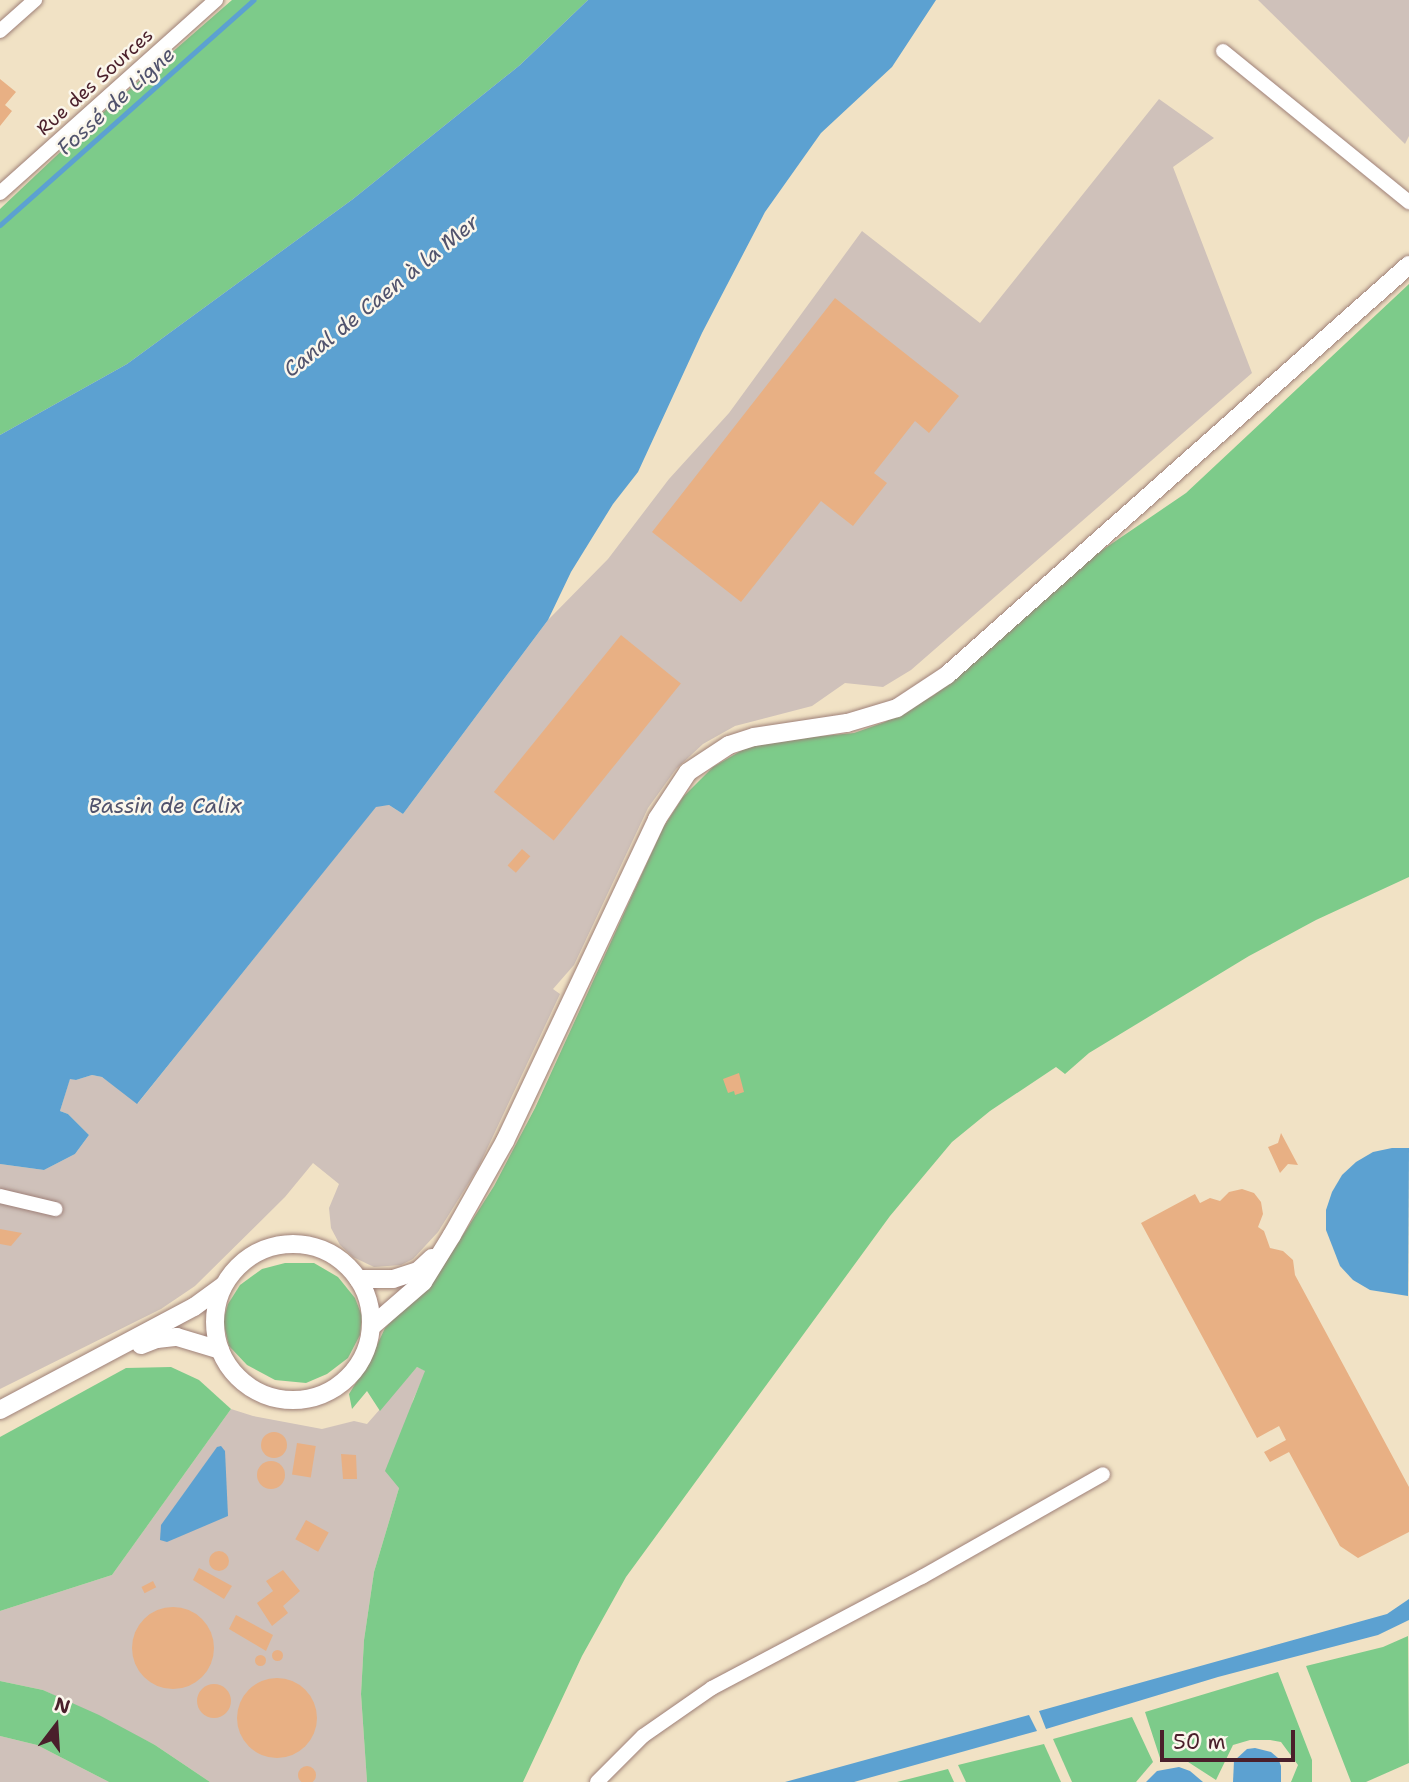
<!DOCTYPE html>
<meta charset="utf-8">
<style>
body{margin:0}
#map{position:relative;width:1409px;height:1782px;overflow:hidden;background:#f1e2c5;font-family:"Shantell Sans",sans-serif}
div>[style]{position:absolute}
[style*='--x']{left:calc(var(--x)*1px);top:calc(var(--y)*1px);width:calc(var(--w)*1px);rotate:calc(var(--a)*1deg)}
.industrial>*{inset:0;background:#cfc1ba}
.green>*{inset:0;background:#7dcb8a}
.water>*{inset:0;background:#5ca1d1}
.stream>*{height:5px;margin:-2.5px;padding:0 2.5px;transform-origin:2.5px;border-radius:2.5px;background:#5ca1d1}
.building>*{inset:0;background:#e8b084;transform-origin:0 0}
.round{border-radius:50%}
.roads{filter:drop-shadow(0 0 2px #9e8078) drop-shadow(0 0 2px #9e8078)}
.minor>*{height:14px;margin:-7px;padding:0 7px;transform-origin:7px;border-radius:7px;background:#fff}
.tertiary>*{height:18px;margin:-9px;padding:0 9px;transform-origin:9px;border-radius:9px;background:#fff}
.tertiary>.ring{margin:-9px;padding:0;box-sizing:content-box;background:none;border:18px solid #fff;border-radius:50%}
span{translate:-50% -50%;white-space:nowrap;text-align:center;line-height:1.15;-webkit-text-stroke:5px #fbf7ec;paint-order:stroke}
.street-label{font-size:19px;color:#4a1f2b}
.water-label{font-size:21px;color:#51536d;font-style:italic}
.north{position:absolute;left:21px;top:1691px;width:70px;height:70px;-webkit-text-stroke:5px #fbf7ec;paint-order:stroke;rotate:17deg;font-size:19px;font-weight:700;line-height:28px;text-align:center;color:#4a1f2b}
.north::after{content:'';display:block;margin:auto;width:24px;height:32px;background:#4a1f2b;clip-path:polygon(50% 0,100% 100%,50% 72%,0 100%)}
.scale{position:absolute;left:1160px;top:1730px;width:135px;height:32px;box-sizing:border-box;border:4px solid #4a1f2b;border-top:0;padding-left:9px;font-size:21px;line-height:24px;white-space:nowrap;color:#4a1f2b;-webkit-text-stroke:5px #fbf7ec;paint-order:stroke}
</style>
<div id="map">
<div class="industrial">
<div style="clip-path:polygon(1258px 0,1409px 0,1409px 136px,1405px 144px)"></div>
<div style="clip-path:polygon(1159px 99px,1214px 138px,1173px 167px,1252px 373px,911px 670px,883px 687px,845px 683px,812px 706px,735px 726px,703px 744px,676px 769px,648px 808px,574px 965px,553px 989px,560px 994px,478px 1168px,438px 1232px,413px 1259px,401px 1265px,374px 1267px,353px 1257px,340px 1245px,331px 1228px,329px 1208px,339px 1184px,313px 1163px,285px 1197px,195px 1286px,161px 1309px,0 1389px,0 1164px,44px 1170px,75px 1154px,89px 1135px,68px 1114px,60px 1111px,70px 1078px,76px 1080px,92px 1075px,102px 1077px,138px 1103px,376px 806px,389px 805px,403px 814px,548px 620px,608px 559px,669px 479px,729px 413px,862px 231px,980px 323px)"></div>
<div style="clip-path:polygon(417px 1367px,426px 1371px,413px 1400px,399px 1488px,374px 1572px,364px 1640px,361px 1694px,367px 1782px,210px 1782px,155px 1745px,43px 1690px,0 1681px,0 1611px,112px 1575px,231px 1409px,253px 1416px,322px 1429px,354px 1421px,367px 1424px)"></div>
<div style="clip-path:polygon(0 1736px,37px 1745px,109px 1782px,0 1782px)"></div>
</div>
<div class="green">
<div style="clip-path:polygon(232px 0,588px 0,520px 65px,353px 199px,127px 364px,0 435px,0 209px,92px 122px)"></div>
<div style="clip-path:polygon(1409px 284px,1409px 877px,1316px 920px,1249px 956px,1089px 1053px,1065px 1074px,1056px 1067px,990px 1111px,952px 1142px,890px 1216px,626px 1577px,582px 1656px,523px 1782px,367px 1782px,361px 1694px,364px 1640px,374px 1572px,399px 1488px,385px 1471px,425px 1371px,417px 1367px,380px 1411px,367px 1391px,352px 1409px,349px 1394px,370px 1360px,385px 1328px,442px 1268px,494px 1186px,535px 1108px,663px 828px,683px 797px,713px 767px,744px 749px,779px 740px,854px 733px,885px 722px,934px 695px,1098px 553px,1186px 493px)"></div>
<div style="clip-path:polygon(285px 1263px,314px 1263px,338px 1277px,355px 1298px,362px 1316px,360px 1335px,348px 1358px,327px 1374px,306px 1383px,275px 1380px,247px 1365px,229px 1346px,223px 1321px,228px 1304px,240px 1285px,262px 1269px)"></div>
<div style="clip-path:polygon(171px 1367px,199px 1380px,231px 1409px,112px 1575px,0 1611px,0 1437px,126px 1368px)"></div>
<div style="clip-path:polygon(1408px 1636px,1409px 1763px,1366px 1782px,1351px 1782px,1306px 1666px,1383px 1647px)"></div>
<div style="clip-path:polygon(1278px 1672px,1312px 1760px,1312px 1782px,1291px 1782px,1298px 1765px,1281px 1742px,1270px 1740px,1250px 1740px,1233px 1745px,1216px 1780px,1185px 1760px,1160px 1758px,1145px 1712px)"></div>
<div style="clip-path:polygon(0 1681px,43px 1690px,99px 1715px,155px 1745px,210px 1782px,109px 1782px,37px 1745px,0 1736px)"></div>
<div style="clip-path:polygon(1132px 1717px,1153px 1762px,1136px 1782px,1072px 1782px,1053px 1739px)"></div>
<div style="clip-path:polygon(1044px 1744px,1061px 1782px,966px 1782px,958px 1765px)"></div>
<div style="clip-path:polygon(948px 1769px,954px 1782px,897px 1782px)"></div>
</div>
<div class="water">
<div style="clip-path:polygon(588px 0,936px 0,892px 67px,821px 133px,765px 212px,702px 333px,638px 472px,613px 504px,571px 572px,548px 620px,403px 814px,389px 805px,376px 807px,137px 1104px,102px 1077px,92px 1075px,76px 1080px,70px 1079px,60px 1111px,68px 1114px,89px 1135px,75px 1154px,44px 1170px,0 1164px,0 435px,127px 364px,353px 199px,520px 65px)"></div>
<div style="clip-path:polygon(1392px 1148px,1409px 1148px,1408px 1296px,1370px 1290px,1353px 1280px,1340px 1266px,1326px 1230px,1326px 1210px,1332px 1192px,1342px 1175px,1356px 1162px,1373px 1152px)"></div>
<div style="clip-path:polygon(221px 1446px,225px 1451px,228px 1516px,167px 1542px,160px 1540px,161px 1525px,217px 1447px)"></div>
<div style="clip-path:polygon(1409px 1599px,1409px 1620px,1378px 1635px,1218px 1677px,1046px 1729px,1039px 1711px,1387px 1614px)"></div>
<div style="clip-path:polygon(1029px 1715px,1037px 1731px,854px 1782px,785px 1782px)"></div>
<div style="clip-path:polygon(1255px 1748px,1271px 1752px,1278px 1758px,1281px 1766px,1281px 1782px,1233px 1782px,1234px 1761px,1247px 1749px)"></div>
<div style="clip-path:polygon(1179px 1767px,1190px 1771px,1203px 1782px,1146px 1782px,1157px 1771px)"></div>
</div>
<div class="stream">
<div style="--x:0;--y:225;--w:339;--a:-41.6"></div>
</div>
<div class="building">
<div style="clip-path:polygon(0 79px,16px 92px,5px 105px,12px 111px,0 126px)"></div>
<div style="clip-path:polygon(835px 298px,959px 396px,929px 433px,915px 421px,874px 473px,887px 483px,853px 526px,821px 501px,741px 602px,652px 532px)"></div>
<div style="left:621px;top:635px;width:77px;height:202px;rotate:39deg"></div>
<div style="left:522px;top:849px;width:11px;height:22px;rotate:41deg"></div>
<div style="clip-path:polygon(739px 1073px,744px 1092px,735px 1095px,734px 1091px,728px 1093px,723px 1079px)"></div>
<div style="clip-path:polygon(1281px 1133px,1298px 1165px,1288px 1164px,1280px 1173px,1268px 1147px,1278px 1143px)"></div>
<div style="clip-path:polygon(1242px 1189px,1254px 1193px,1261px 1202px,1263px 1214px,1258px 1227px,1264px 1231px,1270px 1248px,1283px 1251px,1293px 1260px,1295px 1275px,1409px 1487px,1409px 1532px,1358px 1558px,1340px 1546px,1289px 1452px,1270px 1462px,1264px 1452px,1286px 1440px,1279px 1426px,1257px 1438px,1141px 1223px,1195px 1194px,1200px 1203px,1210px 1198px,1220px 1201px,1229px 1192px)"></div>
<div style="clip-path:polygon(0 1229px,22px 1233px,11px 1246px,0 1244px)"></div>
<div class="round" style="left:261px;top:1432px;width:26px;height:26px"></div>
<div style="left:297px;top:1443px;width:19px;height:32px;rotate:9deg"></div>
<div style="clip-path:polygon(341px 1454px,356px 1455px,357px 1479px,343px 1479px)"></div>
<div class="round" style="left:257px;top:1461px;width:28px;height:28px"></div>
<div style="left:306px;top:1520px;width:26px;height:22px;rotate:29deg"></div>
<div class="round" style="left:209px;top:1551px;width:20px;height:20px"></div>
<div style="clip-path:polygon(199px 1568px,232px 1586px,224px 1599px,193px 1580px)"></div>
<div style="clip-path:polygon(283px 1570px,300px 1591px,283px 1606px,288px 1613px,272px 1626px,257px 1603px,273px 1591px,266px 1581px)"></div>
<div style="left:153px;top:1581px;width:7px;height:13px;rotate:63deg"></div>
<div class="round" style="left:132px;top:1607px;width:82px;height:82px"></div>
<div style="clip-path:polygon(236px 1615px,273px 1635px,266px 1651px,229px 1629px)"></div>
<div class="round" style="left:271.5px;top:1649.5px;width:11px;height:11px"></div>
<div class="round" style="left:254.5px;top:1654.5px;width:11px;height:11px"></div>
<div class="round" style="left:237px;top:1678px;width:80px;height:80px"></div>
<div class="round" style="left:197px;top:1684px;width:34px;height:34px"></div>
<div class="round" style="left:298px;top:1766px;width:18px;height:18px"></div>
</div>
<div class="roads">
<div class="minor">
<div style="--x:0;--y:31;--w:47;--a:-41.5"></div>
<div style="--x:1223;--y:51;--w:240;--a:39.1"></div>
<div style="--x:0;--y:193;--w:290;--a:-41.8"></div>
<div style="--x:0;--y:1196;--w:57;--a:13.3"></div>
<div style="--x:597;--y:1782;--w:65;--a:-45"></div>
<div style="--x:643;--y:1736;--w:84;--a:-34.8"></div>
<div style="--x:712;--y:1688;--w:238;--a:-27.9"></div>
<div style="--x:922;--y:1577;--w:208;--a:-29.6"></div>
</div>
<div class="tertiary">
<div class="ring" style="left:215px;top:1244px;width:138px;height:138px"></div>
<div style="--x:358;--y:1279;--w:35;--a:0"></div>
<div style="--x:393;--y:1279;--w:26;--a:-18"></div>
<div style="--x:418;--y:1271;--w:19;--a:-43"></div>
<div style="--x:371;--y:1327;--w:69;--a:-40.9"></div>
<div style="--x:423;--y:1282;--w:55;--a:-58.3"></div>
<div style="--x:452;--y:1235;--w:108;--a:-60.6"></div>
<div style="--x:505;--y:1141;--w:356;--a:-64.7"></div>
<div style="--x:657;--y:819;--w:56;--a:-56.6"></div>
<div style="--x:688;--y:772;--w:49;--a:-33.4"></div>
<div style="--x:729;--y:745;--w:26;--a:-18"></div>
<div style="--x:754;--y:737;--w:94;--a:-8.6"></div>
<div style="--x:847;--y:723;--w:52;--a:-16.7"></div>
<div style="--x:897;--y:708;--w:60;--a:-33.4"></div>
<div style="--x:947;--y:675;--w:618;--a:-41.59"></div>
<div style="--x:141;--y:1345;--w:17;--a:-21"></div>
<div style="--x:157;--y:1339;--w:20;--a:-6"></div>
<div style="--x:177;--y:1337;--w:45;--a:16.8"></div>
<div style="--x:0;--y:1410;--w:220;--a:-28"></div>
<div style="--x:194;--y:1307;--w:36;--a:-36"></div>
</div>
</div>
<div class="street-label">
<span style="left:95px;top:82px;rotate:-42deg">Rue des Sources</span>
</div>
<div class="water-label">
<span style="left:116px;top:101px;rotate:-42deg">Fossé de Ligne</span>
<span style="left:381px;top:296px;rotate:-39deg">Canal de Caen à la Mer</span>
<span style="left:165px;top:806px">Bassin de Calix</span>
</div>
<div class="north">N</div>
<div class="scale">50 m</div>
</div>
